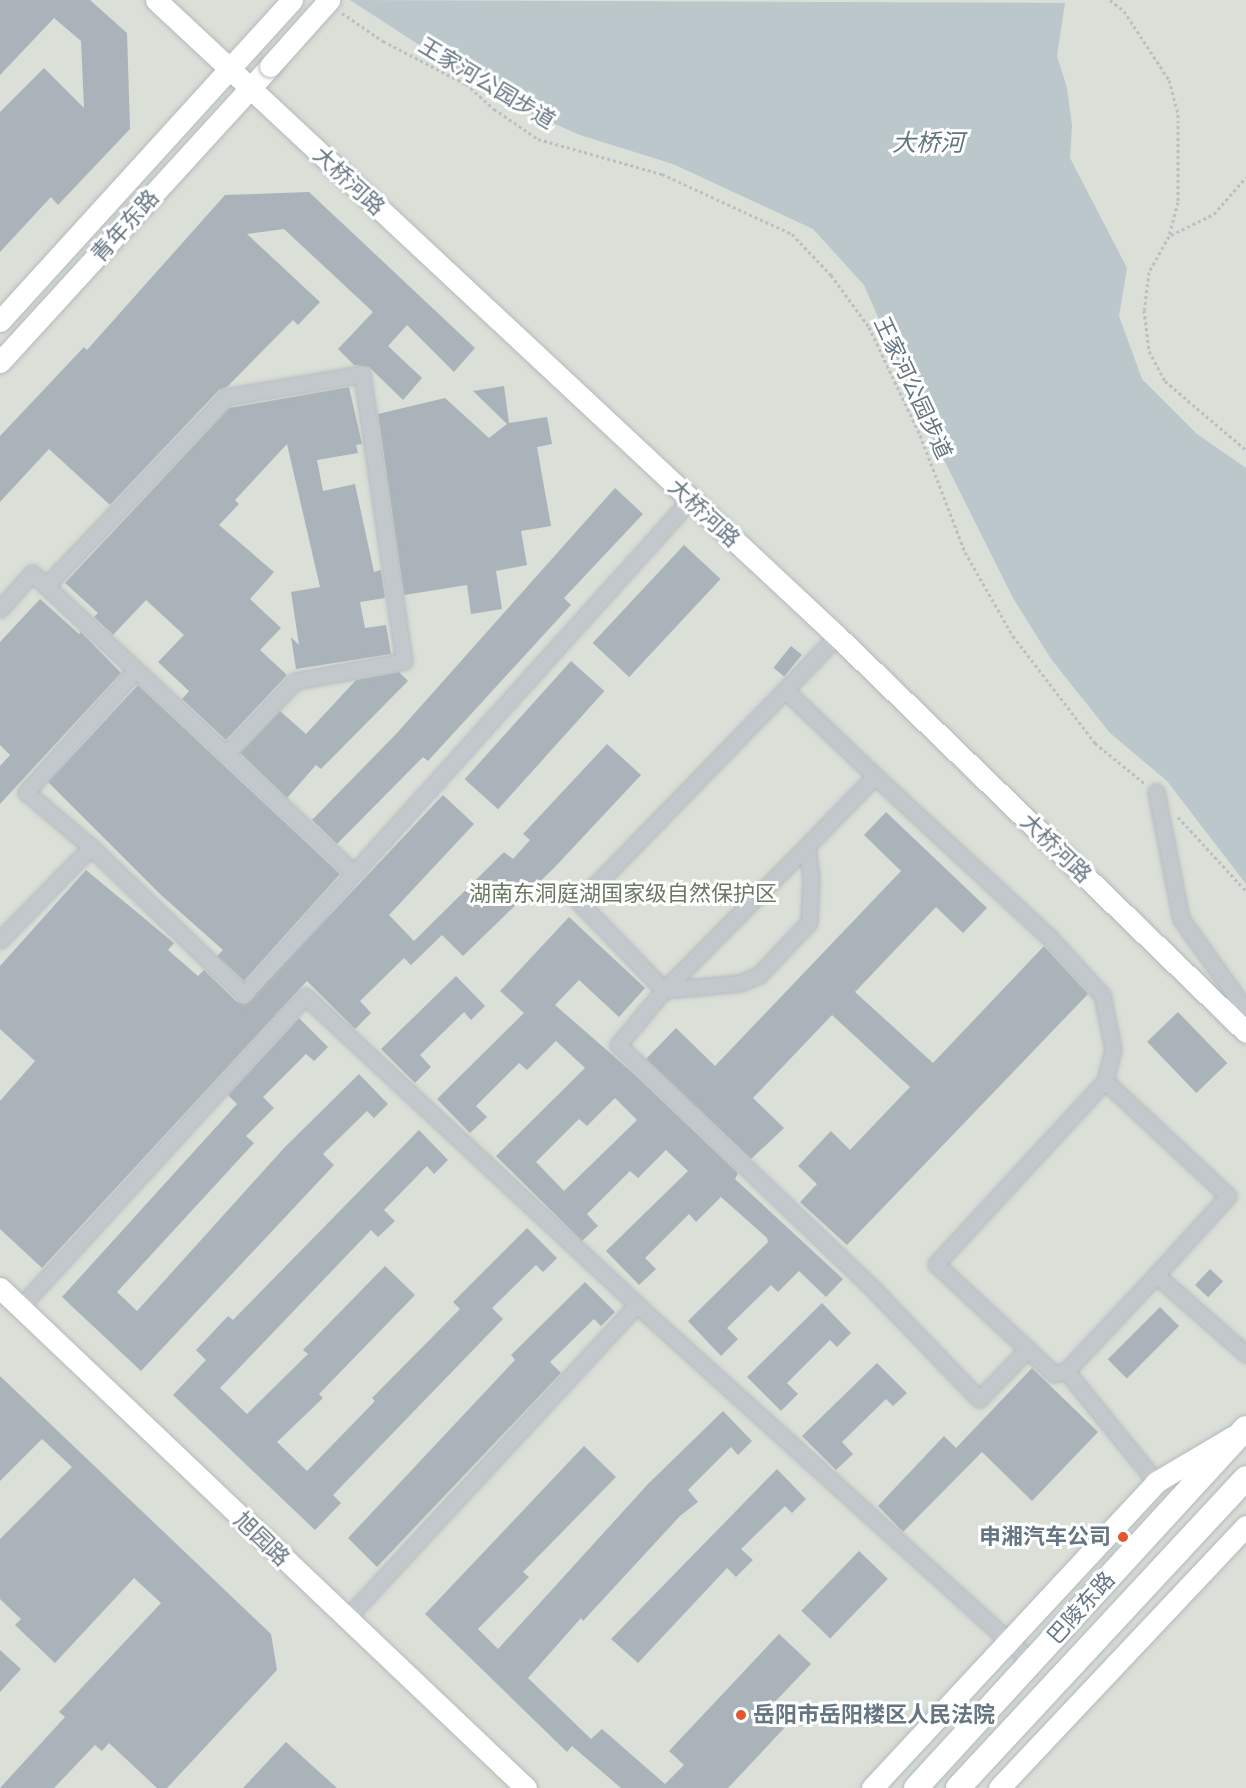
<!DOCTYPE html>
<meta charset="utf-8">
<style>
body{margin:0}
#map{position:relative;width:1246px;height:1788px;overflow:hidden;background:#fafaf8;font-family:Cabin,"Noto Sans SC",sans-serif}
div>[style]{position:absolute}
[style*='--x']{left:calc(var(--x)*1px);top:calc(var(--y)*1px);width:calc(var(--w)*1px);rotate:calc(var(--a)*1deg)}
.green>*{inset:0;background:#dadfd7;transform-origin:0 0}
.water>*{inset:0;background:#bbc7cb}
.building>*{inset:0;background:#aab3b9;transform-origin:0 0}
.path>*{height:3px;margin-top:-1.5px;transform-origin:0;background:repeating-linear-gradient(90deg,#bbbfc2 0 3px,transparent 0 6px)}
.roads{filter:drop-shadow(0 0 2px #b3babf) drop-shadow(0 0 2px #b3babf)}
.street>*{height:15px;margin:-7.5px;padding:0 7.5px;transform-origin:7.5px;border-radius:7.5px;background:#c3c8cc}
.secondary>*{height:21px;margin:-10.5px;padding:0 10.5px;transform-origin:10.5px;border-radius:10.5px;background:#fff}
.primary>*{height:24px;margin:-12px;padding:0 12px;transform-origin:12px;border-radius:12px;background:#fff}
.bridges{filter:drop-shadow(0 0 2px #b3babf) drop-shadow(0 0 2px #b3babf)}
.secondary-bridge>*{height:21px;margin:-10.5px;padding:0 10.5px;transform-origin:10.5px;border-radius:10.5px;background:#fff}
.dots>*{width:16px;height:16px;translate:-50% -50%;box-sizing:border-box;border:3px solid #fff;border-radius:50%}
span{translate:-50% -50%;white-space:nowrap;text-align:center;line-height:1.15;-webkit-text-stroke:6px #fff;paint-order:stroke}
.street-label{font-size:22px;color:#657683}
.park-label{font-size:22px;color:#687a64}
.poi-label{font-size:22px;color:#657683;font-weight:700}
.right{translate:-100% -50%;text-align:right}
.left{translate:0 -50%;text-align:left}
.water-label{font-size:24px;color:#60757c;font-style:italic}
</style>
<div id="map">
<div class="green">
<div style="left:0;top:0;width:1246px;height:1788px"></div>
</div>
<div class="water">
<div style="clip-path:polygon(350px 0,1065px 3px,1057px 56px,1067px 88px,1072px 126px,1070px 158px,1127px 268px,1119px 316px,1142px 379px,1197px 434px,1246px 468px,1246px 884px,1167px 781px,1110px 733px,1051px 659px,1013px 598px,920px 412px,864px 285px,813px 229px,673px 164px,580px 135px,512px 105px)"></div>
</div>
<div class="building">
<div style="clip-path:polygon(0 0,90px 0,127px 33px,130px 129px,58px 205px,51px 197px,0 252px,0 112px,44px 68px,84px 108px,81px 41px,54px 18px,0 75px)"></div>
<div style="clip-path:polygon(309px 192px,475px 348px,454px 372px,407px 325px,388px 346px,422px 378px,403px 400px,369px 367px,354px 365px,338px 349px,373px 312px,284px 229px,247px 234px,320px 302px,298px 325px,293px 320px,227px 387px,219px 390px,110px 505px,49px 449px,0 502px,0 436px,84px 347px,87px 350px,225px 195px)"></div>
<div style="clip-path:polygon(504px 386px,509px 423px,547px 417px,552px 444px,537px 447px,551px 526px,521px 531px,527px 565px,496px 571px,502px 609px,471px 614px,467px 585px,404px 595px,378px 414px,445px 398px,489px 438px,507px 424px,473px 391px)"></div>
<div style="clip-path:polygon(349px 387px,362px 444px,356px 445px,358px 453px,317px 460px,323px 491px,355px 484px,374px 572px,381px 570px,385px 598px,360px 602px,365px 628px,386px 625px,391px 654px,296px 669px,291px 637px,299px 645px,291px 592px,320px 587px,287px 444px,235px 500px,239px 504px,219px 525px,274px 572px,250px 599px,281px 628px,260px 650px,287px 675px,226px 740px,182px 699px,189px 691px,158px 662px,184px 635px,146px 600px,113px 635px,94px 617px,98px 613px,65px 583px,229px 408px)"></div>
<div style="clip-path:polygon(615px 488px,643px 514px,564px 598px,571px 605px,428px 761px,423px 757px,337px 844px,312px 820px,397px 733px)"></div>
<div style="left:684px;top:545px;width:50px;height:134px;rotate:43deg"></div>
<div style="clip-path:polygon(40px 599px,79px 634px,81px 632px,121px 673px,0 804px,0 766px,10px 755px,0 745px,0 642px)"></div>
<div style="left:791px;top:646px;width:14px;height:28px;rotate:39deg"></div>
<div style="left:571px;top:661px;width:45px;height:159px;rotate:42deg"></div>
<div style="clip-path:polygon(399px 672px,408px 681px,321px 769px,316px 765px,287px 798px,240px 753px,280px 711px,306px 734px,356px 680px)"></div>
<div style="clip-path:polygon(138px 685px,340px 874px,244px 981px,217px 956px,223px 950px,161px 895px,48px 782px)"></div>
<div style="clip-path:polygon(607px 744px,641px 775px,554px 868px,463px 956px,442px 935px,411px 965px,404px 958px,360px 1001px,371px 1013px,355px 1029px,307px 981px,42px 1268px,0 1229px,0 1101px,35px 1061px,0 1029px,0 966px,86px 870px,174px 943px,168px 950px,198px 976px,204px 970px,237px 1002px,246px 1004px,443px 795px,474px 824px,389px 915px,414px 941px,504px 852px,513px 859px,530px 840px,523px 834px)"></div>
<div style="clip-path:polygon(886px 812px,987px 908px,963px 933px,936px 907px,855px 992px,933px 1063px,1044px 946px,1088px 994px,847px 1245px,800px 1202px,817px 1184px,798px 1166px,831px 1131px,850px 1150px,910px 1087px,832px 1015px,753px 1098px,784px 1128px,751px 1159px,646px 1059px,676px 1028px,715px 1066px,901px 871px,864px 835px)"></div>
<div style="clip-path:polygon(evenodd,569px 917px,645px 988px,619px 1017px,579px 980px,555px 1005px,633px 1073px,738px 1173px,735px 1179px,843px 1279px,826px 1297px,799px 1271px,778px 1292px,771px 1285px,727px 1328px,738px 1339px,721px 1356px,688px 1321px,768px 1242px,767px 1238px,721px 1197px,696px 1222px,689px 1214px,645px 1258px,656px 1269px,639px 1285px,606px 1251px,688px 1171px,666px 1150px,638px 1178px,630px 1171px,587px 1214px,598px 1226px,582px 1241px,496px 1156px,585px 1068px,556px 1041px,527px 1070px,519px 1063px,476px 1106px,487px 1117px,470px 1133px,437px 1099px,524px 1013px,500px 991px,569px 917px,615px 1098px,637px 1120px,564px 1191px,536px 1162px,579px 1119px,587px 1126px,615px 1098px)"></div>
<div style="clip-path:polygon(456px 976px,485px 1006px,471px 1020px,464px 1012px,420px 1055px,431px 1067px,415px 1083px,381px 1049px)"></div>
<div style="left:1178px;top:1012px;width:71px;height:43px;rotate:46deg"></div>
<div style="clip-path:polygon(299px 1018px,328px 1047px,314px 1061px,306px 1054px,263px 1097px,274px 1108px,246px 1136px,254px 1143px,117px 1292px,137px 1311px,284px 1148px,359px 1074px,388px 1104px,374px 1118px,367px 1111px,323px 1154px,334px 1165px,141px 1371px,62px 1297px,237px 1104px,228px 1095px)"></div>
<div style="clip-path:polygon(419px 1130px,448px 1160px,434px 1174px,427px 1166px,384px 1210px,395px 1221px,378px 1237px,371px 1230px,220px 1388px,247px 1414px,308px 1354px,303px 1350px,385px 1266px,415px 1295px,319px 1394px,323px 1398px,277px 1442px,307px 1471px,375px 1401px,372px 1398px,460px 1309px,453px 1302px,527px 1228px,557px 1258px,543px 1272px,536px 1265px,492px 1308px,503px 1319px,333px 1495px,341px 1503px,315px 1530px,173px 1395px,206px 1360px,196px 1350px,228px 1316px,233px 1320px)"></div>
<div style="left:1210px;top:1269px;width:18px;height:22px;rotate:43deg"></div>
<div style="clip-path:polygon(585px 1282px,615px 1312px,601px 1326px,594px 1319px,550px 1362px,561px 1373px,377px 1567px,348px 1538px,515px 1360px,511px 1355px)"></div>
<div style="clip-path:polygon(822px 1303px,851px 1333px,837px 1347px,830px 1340px,787px 1383px,798px 1394px,781px 1411px,747px 1377px)"></div>
<div style="left:1160px;top:1307px;width:27px;height:74px;rotate:45deg"></div>
<div style="clip-path:polygon(877px 1363px,907px 1393px,893px 1406px,886px 1399px,842px 1442px,853px 1454px,836px 1470px,802px 1436px)"></div>
<div style="clip-path:polygon(1032px 1368px,1098px 1432px,1032px 1501px,982px 1452px,903px 1532px,878px 1506px,944px 1436px,956px 1448px)"></div>
<div style="clip-path:polygon(0 1376px,271px 1634px,277px 1670px,167px 1788px,157px 1788px,109px 1743px,102px 1751px,95px 1745px,54px 1788px,0 1788px,65px 1717px,59px 1712px,161px 1603px,134px 1578px,55px 1663px,15px 1625px,21px 1619px,0 1599px,0 1539px,72px 1467px,42px 1439px,0 1481px)"></div>
<div style="clip-path:polygon(723px 1411px,752px 1441px,738px 1455px,731px 1447px,688px 1490px,698px 1502px,680px 1516px,583px 1621px,581px 1618px,528px 1678px,591px 1739px,602px 1729px,665px 1784px,684px 1765px,669px 1751px,779px 1634px,811px 1664px,771px 1706px,789px 1723px,728px 1788px,621px 1788px,572px 1746px,567px 1752px,425px 1614px,584px 1446px,616px 1477px,523px 1572px,529px 1577px,478px 1629px,498px 1649px,648px 1484px)"></div>
<div style="clip-path:polygon(777px 1469px,806px 1499px,792px 1513px,785px 1506px,741px 1549px,753px 1560px,736px 1577px,727px 1568px,638px 1663px,611px 1639px)"></div>
<div style="left:859px;top:1551px;width:40px;height:83px;rotate:44deg"></div>
<div style="clip-path:polygon(0 1650px,21px 1669px,0 1692px)"></div>
<div style="clip-path:polygon(286px 1742px,337px 1788px,243px 1788px)"></div>
</div>
<div class="path">
<div style="--x:1110;--y:0;--w:18;--a:38"></div>
<div style="--x:1124;--y:11;--w:82;--a:56.9"></div>
<div style="--x:1169;--y:80;--w:35;--a:75"></div>
<div style="--x:1178;--y:114;--w:88;--a:90"></div>
<div style="--x:1178;--y:202;--w:35;--a:105"></div>
<div style="--x:1169;--y:236;--w:41;--a:119.1"></div>
<div style="--x:1149;--y:272;--w:38;--a:97"></div>
<div style="--x:1144;--y:310;--w:41;--a:83"></div>
<div style="--x:1149;--y:351;--w:34;--a:62"></div>
<div style="--x:1165;--y:381;--w:106;--a:40.4"></div>
<div style="--x:342;--y:13;--w:50;--a:34.3"></div>
<div style="--x:383;--y:41;--w:93;--a:27.4"></div>
<div style="--x:466;--y:84;--w:38;--a:42"></div>
<div style="--x:494;--y:109;--w:53;--a:34.3"></div>
<div style="--x:538;--y:139;--w:129;--a:15.8"></div>
<div style="--x:662;--y:174;--w:143;--a:24.8"></div>
<div style="--x:792;--y:234;--w:57;--a:46.4"></div>
<div style="--x:831;--y:275;--w:64;--a:53.8"></div>
<div style="--x:869;--y:327;--w:119;--a:64.7"></div>
<div style="--x:920;--y:435;--w:125;--a:69"></div>
<div style="--x:965;--y:552;--w:97;--a:60.3"></div>
<div style="--x:1013;--y:636;--w:135;--a:52.5"></div>
<div style="--x:1095;--y:743;--w:63;--a:39.2"></div>
<div style="--x:1171;--y:235;--w:48;--a:-26"></div>
<div style="--x:1214;--y:214;--w:49;--a:-49.1"></div>
<div style="--x:1178;--y:817;--w:100;--a:47.4"></div>
</div>
<div class="roads">
<div class="street">
<div style="--x:46;--y:586;--w:261;--a:-46.4"></div>
<div style="--x:226;--y:397;--w:138;--a:-9.6"></div>
<div style="--x:362;--y:374;--w:290;--a:81.7"></div>
<div style="--x:404;--y:661;--w:111;--a:169.6"></div>
<div style="--x:295;--y:681;--w:100;--a:133.4"></div>
<div style="--x:0;--y:609;--w:48;--a:-48.4"></div>
<div style="--x:32;--y:573;--w:440;--a:43"></div>
<div style="--x:785;--y:690;--w:124;--a:43.7"></div>
<div style="--x:875;--y:776;--w:98;--a:134.2"></div>
<div style="--x:807;--y:846;--w:32;--a:83"></div>
<div style="--x:811;--y:878;--w:44;--a:92.6"></div>
<div style="--x:809;--y:922;--w:73;--a:133.3"></div>
<div style="--x:759;--y:975;--w:21;--a:157"></div>
<div style="--x:740;--y:983;--w:76;--a:174.7"></div>
<div style="--x:664;--y:990;--w:122;--a:-134"></div>
<div style="--x:579;--y:902;--w:296;--a:-45.8"></div>
<div style="--x:785;--y:690;--w:75;--a:-46.1"></div>
<div style="--x:875;--y:776;--w:237;--a:42.8"></div>
<div style="--x:1049;--y:937;--w:79;--a:47.6"></div>
<div style="--x:1102;--y:995;--w:55;--a:78.5"></div>
<div style="--x:1113;--y:1049;--w:33;--a:104"></div>
<div style="--x:1156;--y:792;--w:129;--a:78.9"></div>
<div style="--x:1181;--y:919;--w:112;--a:54.5"></div>
<div style="--x:807;--y:846;--w:203;--a:134.8"></div>
<div style="--x:664;--y:990;--w:72;--a:129.9"></div>
<div style="--x:618;--y:1045;--w:356;--a:43.7"></div>
<div style="--x:875;--y:1291;--w:150;--a:46.1"></div>
<div style="--x:979;--y:1399;--w:70;--a:-45.6"></div>
<div style="--x:91;--y:847;--w:85;--a:-139.8"></div>
<div style="--x:26;--y:792;--w:164;--a:-48"></div>
<div style="--x:0;--y:940;--w:130;--a:-45.6"></div>
<div style="--x:91;--y:847;--w:213;--a:44"></div>
<div style="--x:244;--y:995;--w:666;--a:-47.98"></div>
<div style="--x:21;--y:1306;--w:420;--a:-47.5"></div>
<div style="--x:305;--y:996;--w:454;--a:42.9"></div>
<div style="--x:637;--y:1305;--w:532;--a:42.11"></div>
<div style="--x:1066;--y:1371;--w:132;--a:-46.8"></div>
<div style="--x:1156;--y:1482;--w:143;--a:-129"></div>
<div style="--x:1066;--y:1371;--w:12;--a:166"></div>
<div style="--x:1054;--y:1374;--w:161;--a:-137"></div>
<div style="--x:936;--y:1264;--w:249;--a:-47.3"></div>
<div style="--x:1105;--y:1081;--w:168;--a:43.1"></div>
<div style="--x:1228;--y:1196;--w:107;--a:132.3"></div>
<div style="--x:1156;--y:1275;--w:120;--a:41.3"></div>
<div style="--x:345;--y:1620;--w:430;--a:-47.2"></div>
</div>
<div class="secondary">
<div style="--x:156;--y:0;--w:932;--a:43.04"></div>
<div style="--x:837;--y:636;--w:569;--a:44.07"></div>
<div style="--x:0;--y:321;--w:434;--a:-47.7"></div>
<div style="--x:0;--y:362;--w:401;--a:-47.6"></div>
<div style="--x:0;--y:1288;--w:726;--a:43.55"></div>
<div style="--x:872;--y:1788;--w:417;--a:-47.1"></div>
<div style="--x:1156;--y:1482;--w:88;--a:-30.6"></div>
<div style="--x:999;--y:1788;--w:360;--a:-46.7"></div>
</div>
<div class="primary">
<div style="--x:916;--y:1788;--w:488;--a:-47.5"></div>
<div style="--x:958;--y:1788;--w:423;--a:-47.1"></div>
</div>
</div>
<div class="bridges">
<div class="secondary-bridge">
<div style="--x:270;--y:66;--w:89;--a:-48.2"></div>
</div>
</div>
<div class="dots">
<div style="left:1123px;top:1537px;background:#e4572e"></div>
<div style="left:741px;top:1715px;background:#e4572e"></div>
</div>
<div class="street-label">
<span style="left:487px;top:83px;rotate:31deg">王家河公园步道</span>
<span style="left:349px;top:181px;rotate:43deg">大桥河路</span>
<span style="left:125px;top:226px;rotate:-48deg">青年东路</span>
<span style="left:913px;top:388px;rotate:65deg">王家河公园步道</span>
<span style="left:704px;top:513px;rotate:43deg">大桥河路</span>
<span style="left:1056px;top:848px;rotate:44deg">大桥河路</span>
<span style="left:262px;top:1539px;rotate:44deg">旭园路</span>
<span style="left:1081px;top:1608px;rotate:-48deg">巴陵东路</span>
</div>
<div class="park-label">
<span style="left:623px;top:894px">湖南东洞庭湖国家级自然保护区</span>
</div>
<div class="poi-label">
<span class="right" style="left:1111px;top:1537px">申湘汽车公司</span>
<span class="left" style="left:753px;top:1715px">岳阳市岳阳楼区人民法院</span>
</div>
<div class="water-label">
<span style="left:928px;top:143px">大桥河</span>
</div>
</div>
